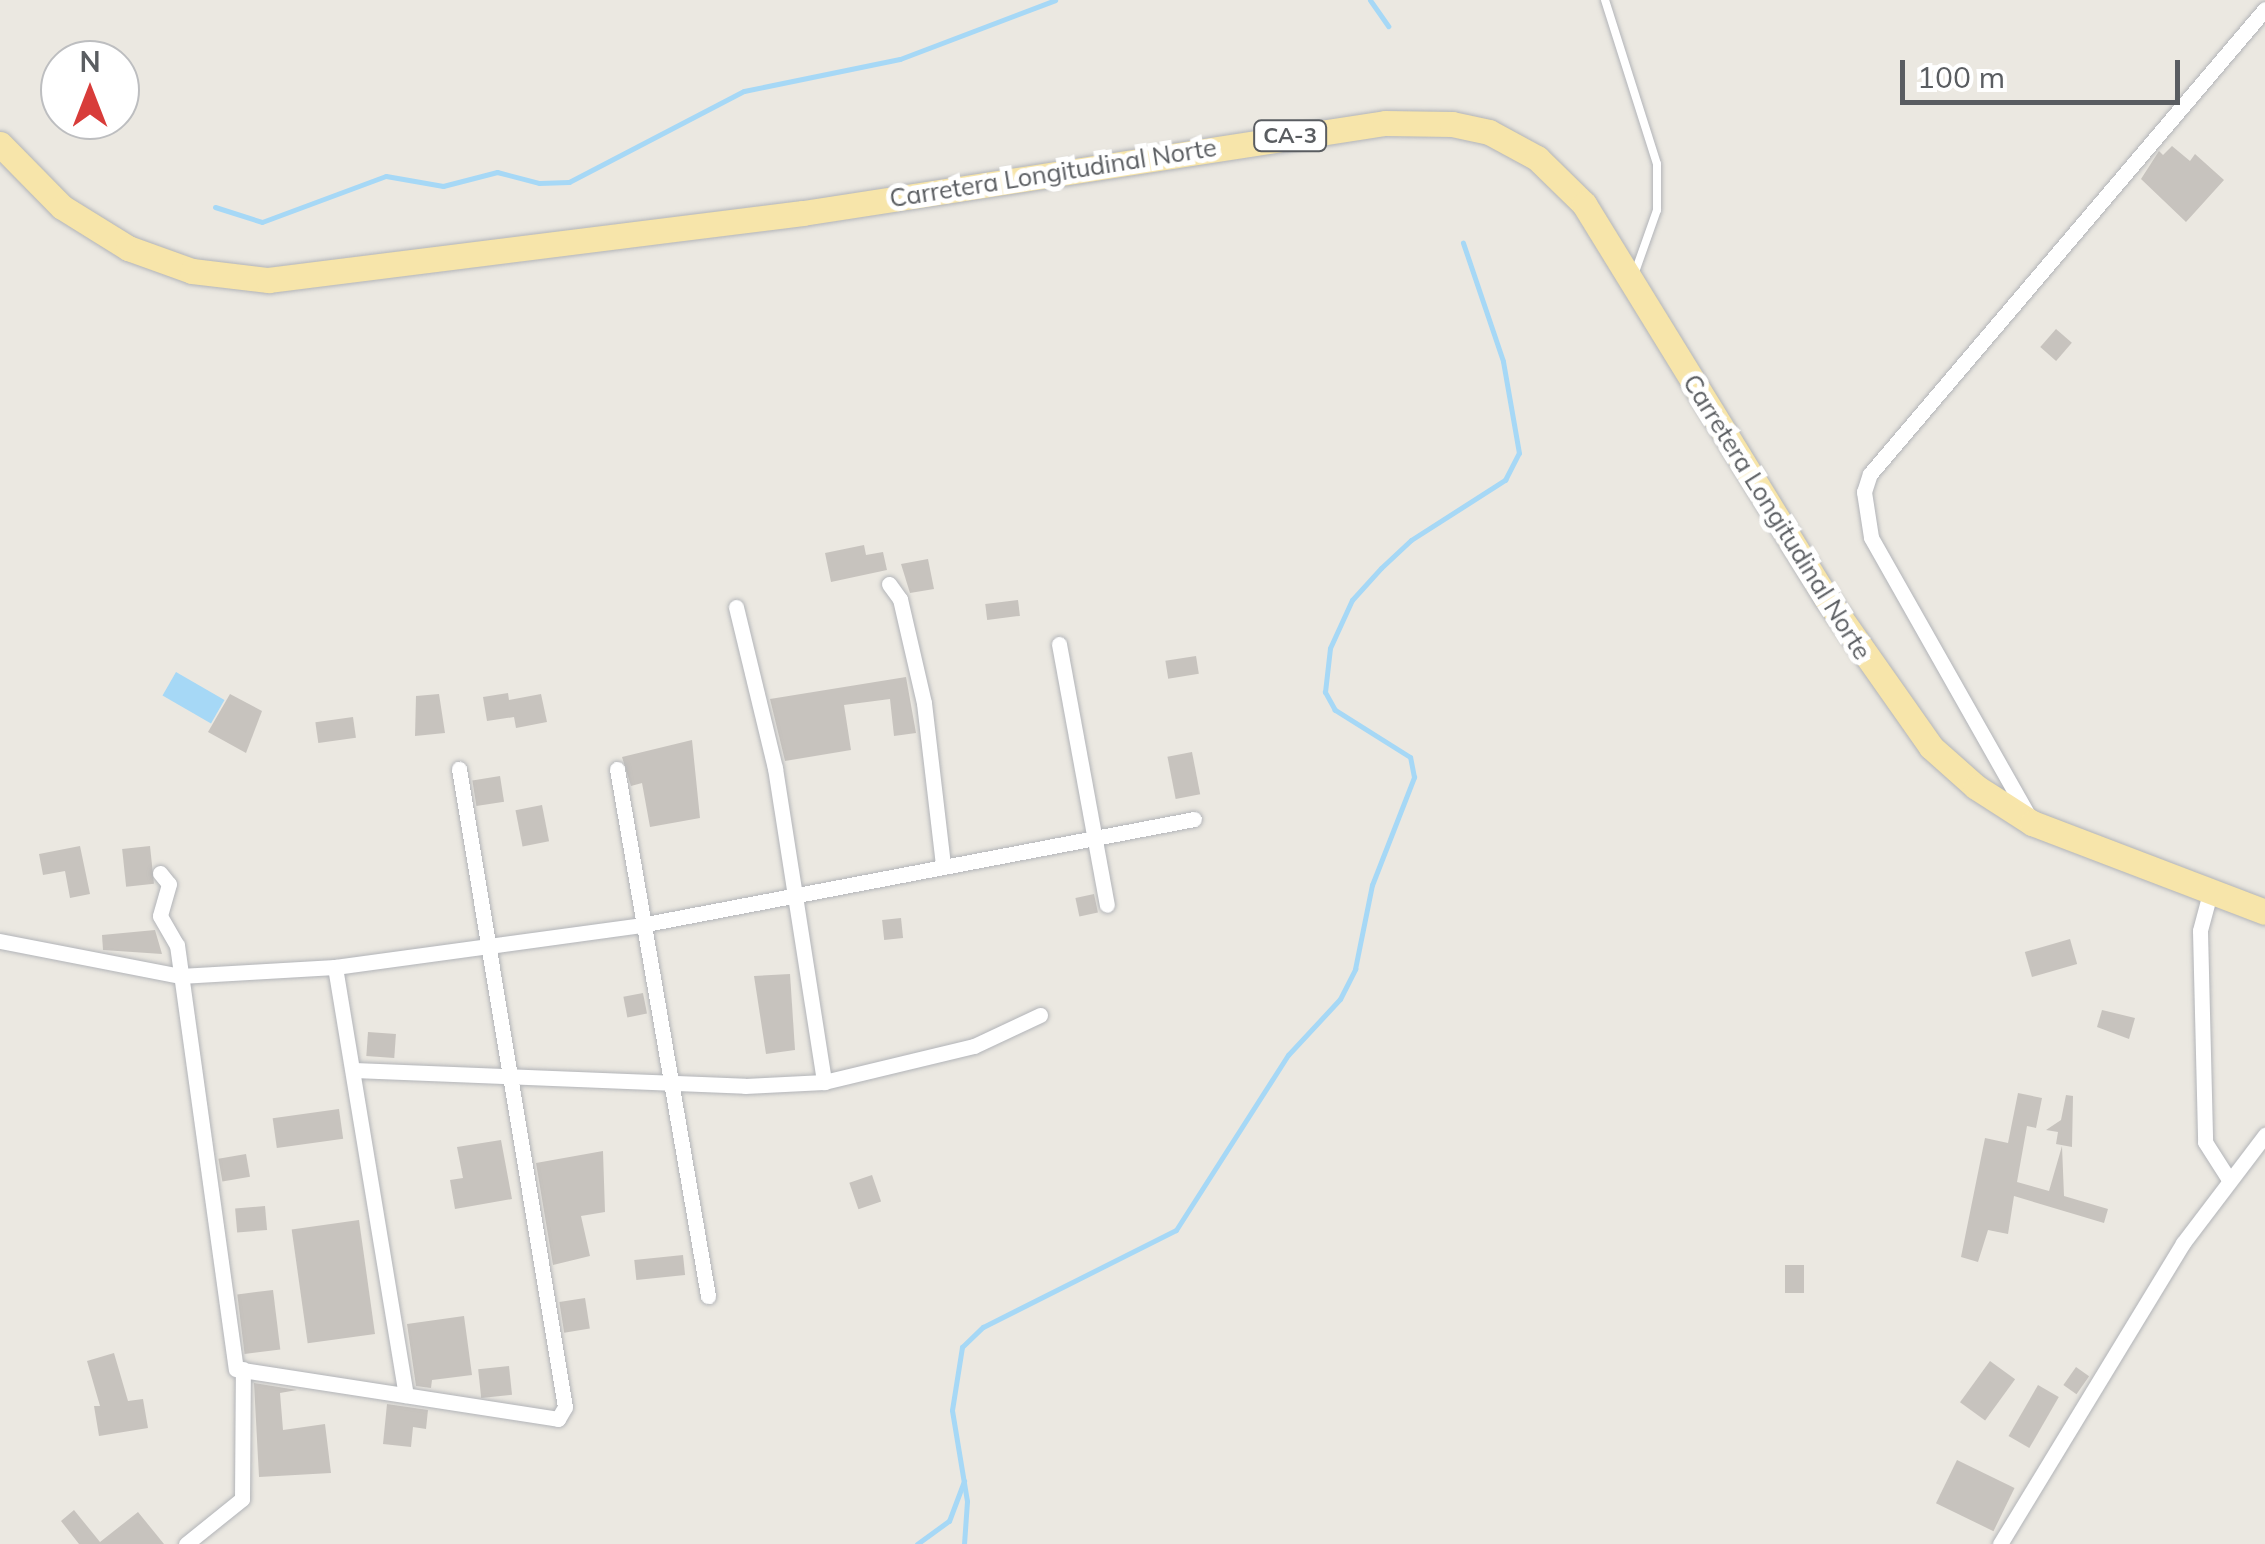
<!DOCTYPE html>
<style>
body{margin:0}
#map{position:relative;width:2265px;height:1544px;overflow:hidden;background:#ebe8e1;font-family:Mulish,sans-serif}
div>[style]{position:absolute}
[style*='--x']{left:calc(var(--x)*1px);top:calc(var(--y)*1px);width:calc(var(--w)*1px);rotate:calc(var(--a)*1deg)}
.water>*{inset:0;background:#a6d8f6;transform-origin:0 0}
.stream>*{height:5px;margin:-2.5px;padding:0 2.5px;transform-origin:2.5px;border-radius:2.5px;background:#a6d8f6}
.building>*{inset:0;background:#c7c3be;transform-origin:0 0}
.roads{filter:drop-shadow(0 0 2px #b2b4b8) drop-shadow(0 0 2px #b2b4b8)}
.lane>*{height:8px;margin:-4px;padding:0 4px;transform-origin:4px;border-radius:4px;background:#fff}
.street>*{height:15px;margin:-7.5px;padding:0 7.5px;transform-origin:7.5px;border-radius:7.5px;background:#fff}
.primary>*{height:25px;margin:-12.5px;padding:0 12.5px;transform-origin:12.5px;border-radius:12.5px;background:#f7e5aa}
span{translate:-50% -50%;white-space:nowrap;text-align:center;line-height:1.15;-webkit-text-stroke:10px #fff;paint-order:stroke}
.shield-label span{padding:2px 8px;background:#fff;border:2px solid;border-radius:8px;-webkit-text-stroke-width:0}
.shield-label{font-size:22px;color:#5a5d61;font-weight:700}
.street-label{font-size:25px;color:#5a5d61}
.north{position:absolute;left:40px;top:40px;width:100px;height:100px;box-sizing:border-box;background:#fff;border:2px solid #bdbec0;border-radius:50%;rotate:0deg;font-size:28px;font-weight:700;line-height:40px;text-align:center;color:#5a5d61}
.north::after{content:'';display:block;margin:auto;width:35px;height:45px;background:#d83c3a;clip-path:polygon(50% 0,100% 100%,50% 72%,0 100%)}
.scale{position:absolute;left:1900px;top:60px;width:280px;height:45px;box-sizing:border-box;border:5px solid #5a5d61;border-top:0;padding-left:12px;font-size:30px;line-height:35px;white-space:nowrap;color:#5a5d61;-webkit-text-stroke:8px #fff;paint-order:stroke}
</style>
<div id="map">
<div class="water">
<div style="left:176px;top:672px;width:56px;height:27px;rotate:30deg"></div>
</div>
<div class="stream">
<div style="--x:1370;--y:0;--w:32;--a:55"></div>
<div style="--x:215;--y:207;--w:49;--a:17.7"></div>
<div style="--x:262;--y:222;--w:132;--a:-20.4"></div>
<div style="--x:386;--y:176;--w:58;--a:10"></div>
<div style="--x:443;--y:186;--w:56;--a:-14.5"></div>
<div style="--x:497;--y:172;--w:43;--a:14.7"></div>
<div style="--x:539;--y:183;--w:30;--a:-2"></div>
<div style="--x:569;--y:182;--w:197;--a:-27.5"></div>
<div style="--x:744;--y:91;--w:159;--a:-11.6"></div>
<div style="--x:900;--y:59;--w:166;--a:-20.8"></div>
<div style="--x:917;--y:1544;--w:39;--a:-36"></div>
<div style="--x:949;--y:1521;--w:43;--a:-69.4"></div>
<div style="--x:964;--y:1544;--w:43;--a:-86"></div>
<div style="--x:967;--y:1501;--w:92;--a:-99.4"></div>
<div style="--x:952;--y:1410;--w:64;--a:-81"></div>
<div style="--x:962;--y:1347;--w:29;--a:-44"></div>
<div style="--x:983;--y:1327;--w:216;--a:-26.7"></div>
<div style="--x:1176;--y:1230;--w:208;--a:-57.4"></div>
<div style="--x:1288;--y:1055;--w:76;--a:-47.1"></div>
<div style="--x:1340;--y:999;--w:34;--a:-63"></div>
<div style="--x:1355;--y:969;--w:86;--a:-78.6"></div>
<div style="--x:1372;--y:885;--w:116;--a:-68.7"></div>
<div style="--x:1414;--y:777;--w:20;--a:-101"></div>
<div style="--x:1410;--y:757;--w:89;--a:-147.9"></div>
<div style="--x:1335;--y:710;--w:21;--a:-119"></div>
<div style="--x:1325;--y:692;--w:44;--a:-83.5"></div>
<div style="--x:1330;--y:648;--w:53;--a:-65.4"></div>
<div style="--x:1352;--y:600;--w:43;--a:-47.8"></div>
<div style="--x:1381;--y:568;--w:41;--a:-43"></div>
<div style="--x:1411;--y:540;--w:112;--a:-32.6"></div>
<div style="--x:1505;--y:480;--w:30;--a:-63"></div>
<div style="--x:1519;--y:453;--w:93;--a:-99.9"></div>
<div style="--x:1503;--y:361;--w:125;--a:-108.7"></div>
</div>
<div class="building">
<div style="clip-path:polygon(2172px 146px,2190px 161px,2195px 154px,2224px 180px,2186px 222px,2141px 179px,2159px 151px,2163px 155px)"></div>
<div style="left:2056px;top:329px;width:21px;height:24px;rotate:41deg"></div>
<div style="clip-path:polygon(864px 545px,866px 555px,883px 552px,887px 570px,831px 582px,825px 553px)"></div>
<div style="clip-path:polygon(928px 559px,934px 589px,910px 593px,901px 564px)"></div>
<div style="left:1018px;top:600px;width:16px;height:33px;rotate:83deg"></div>
<div style="left:1196px;top:656px;width:18px;height:31px;rotate:81deg"></div>
<div style="clip-path:polygon(906px 677px,916px 733px,894px 736px,890px 699px,844px 705px,851px 750px,785px 761px,770px 699px)"></div>
<div style="clip-path:polygon(508px 693px,509px 700px,541px 694px,547px 722px,516px 728px,514px 717px,487px 721px,483px 697px)"></div>
<div style="clip-path:polygon(230px 694px,262px 711px,246px 753px,208px 732px)"></div>
<div style="clip-path:polygon(439px 694px,445px 733px,415px 736px,416px 696px)"></div>
<div style="left:353px;top:717px;width:21px;height:38px;rotate:82deg"></div>
<div style="clip-path:polygon(692px 740px,700px 818px,650px 827px,642px 783px,631px 786px,622px 757px)"></div>
<div style="left:1192px;top:752px;width:43px;height:25px;rotate:79deg"></div>
<div style="left:500px;top:776px;width:26px;height:28px;rotate:81deg"></div>
<div style="left:542px;top:805px;width:37px;height:27px;rotate:79deg"></div>
<div style="clip-path:polygon(80px 846px,90px 894px,70px 898px,65px 871px,43px 875px,39px 854px)"></div>
<div style="left:150px;top:846px;width:38px;height:28px;rotate:84deg"></div>
<div style="left:1094px;top:894px;width:19px;height:19px;rotate:78deg"></div>
<div style="left:901px;top:918px;width:20px;height:19px;rotate:84deg"></div>
<div style="clip-path:polygon(155px 930px,162px 954px,103px 950px,102px 935px)"></div>
<div style="left:2070px;top:939px;width:26px;height:47px;rotate:74deg"></div>
<div style="clip-path:polygon(790px 974px,795px 1050px,766px 1054px,754px 976px)"></div>
<div style="left:643px;top:993px;width:21px;height:20px;rotate:79deg"></div>
<div style="clip-path:polygon(2102px 1010px,2135px 1018px,2129px 1039px,2097px 1027px)"></div>
<div style="left:368px;top:1032px;width:28px;height:24px;rotate:4deg"></div>
<div style="clip-path:polygon(2018px 1093px,2042px 1098px,2036px 1128px,2027px 1126px,2017px 1182px,2049px 1191px,2062px 1146px,2064px 1196px,2108px 1209px,2104px 1223px,2014px 1196px,2008px 1234px,1988px 1230px,1978px 1262px,1961px 1257px,1985px 1138px,2008px 1143px)"></div>
<div style="clip-path:polygon(2066px 1095px,2073px 1096px,2072px 1147px,2056px 1144px,2058px 1132px,2046px 1130px,2061px 1120px)"></div>
<div style="left:339px;top:1109px;width:30px;height:67px;rotate:82deg"></div>
<div style="clip-path:polygon(501px 1140px,512px 1199px,455px 1209px,450px 1180px,463px 1178px,457px 1147px)"></div>
<div style="clip-path:polygon(603px 1151px,605px 1212px,581px 1216px,590px 1256px,553px 1265px,536px 1163px)"></div>
<div style="left:246px;top:1154px;width:23px;height:28px;rotate:80deg"></div>
<div style="left:872px;top:1175px;width:28px;height:24px;rotate:71deg"></div>
<div style="left:265px;top:1206px;width:24px;height:30px;rotate:85deg"></div>
<div style="left:359px;top:1220px;width:115px;height:68px;rotate:82deg"></div>
<div style="left:683px;top:1255px;width:20px;height:49px;rotate:84deg"></div>
<div style="left:1804px;top:1265px;width:28px;height:19px;rotate:90deg"></div>
<div style="left:273px;top:1290px;width:60px;height:36px;rotate:83deg"></div>
<div style="left:585px;top:1298px;width:31px;height:26px;rotate:81deg"></div>
<div style="clip-path:polygon(464px 1316px,472px 1375px,432px 1380px,431px 1388px,416px 1386px,407px 1324px)"></div>
<div style="clip-path:polygon(114px 1353px,128px 1401px,143px 1399px,148px 1428px,99px 1436px,94px 1406px,100px 1406px,87px 1361px)"></div>
<div style="left:1990px;top:1361px;width:31px;height:51px;rotate:36deg"></div>
<div style="left:509px;top:1366px;width:29px;height:31px;rotate:84deg"></div>
<div style="left:2076px;top:1367px;width:16px;height:22px;rotate:35deg"></div>
<div style="clip-path:polygon(254px 1383px,297px 1390px,280px 1393px,283px 1430px,325px 1424px,331px 1473px,259px 1477px)"></div>
<div style="left:2038px;top:1385px;width:24px;height:59px;rotate:30deg"></div>
<div style="clip-path:polygon(387px 1404px,428px 1410px,426px 1429px,413px 1427px,411px 1447px,383px 1444px)"></div>
<div style="left:1957px;top:1460px;width:64px;height:48px;rotate:26deg"></div>
<div style="clip-path:polygon(74px 1510px,100px 1542px,138px 1512px,164px 1544px,79px 1544px,61px 1521px)"></div>
</div>
<div class="roads">
<div class="lane">
<div style="--x:1605;--y:0;--w:172;--a:72.4"></div>
<div style="--x:1657;--y:164;--w:46;--a:90"></div>
<div style="--x:1657;--y:210;--w:66;--a:109.5"></div>
</div>
<div class="street">
<div style="--x:889;--y:584;--w:19;--a:54"></div>
<div style="--x:900;--y:599;--w:107;--a:77"></div>
<div style="--x:924;--y:703;--w:162;--a:83.3"></div>
<div style="--x:736;--y:607;--w:166;--a:76.4"></div>
<div style="--x:775;--y:768;--w:318;--a:81.1"></div>
<div style="--x:1059;--y:644;--w:265;--a:79.6"></div>
<div style="--x:617;--y:769;--w:535;--a:80.2"></div>
<div style="--x:2028;--y:815;--w:319;--a:-119.5"></div>
<div style="--x:1871;--y:537;--w:46;--a:-98.8"></div>
<div style="--x:1864;--y:492;--w:19;--a:-72"></div>
<div style="--x:1870;--y:474;--w:610;--a:-49.65"></div>
<div style="--x:160;--y:873;--w:14;--a:51"></div>
<div style="--x:169;--y:884;--w:33;--a:106"></div>
<div style="--x:160;--y:916;--w:34;--a:60"></div>
<div style="--x:177;--y:945;--w:428;--a:82.1"></div>
<div style="--x:236;--y:1369;--w:326;--a:8.8"></div>
<div style="--x:558;--y:1419;--w:14;--a:-60"></div>
<div style="--x:565;--y:1407;--w:647;--a:-99.43"></div>
<div style="--x:2210;--y:893;--w:39;--a:105"></div>
<div style="--x:2200;--y:931;--w:211;--a:88.6"></div>
<div style="--x:2205;--y:1142;--w:43;--a:57.4"></div>
<div style="--x:0;--y:941;--w:183;--a:11"></div>
<div style="--x:180;--y:976;--w:155;--a:-3.3"></div>
<div style="--x:335;--y:967;--w:309;--a:-7.8"></div>
<div style="--x:641;--y:925;--w:563;--a:-10.85"></div>
<div style="--x:335;--y:967;--w:434;--a:80.6"></div>
<div style="--x:354;--y:1070;--w:391;--a:2.3"></div>
<div style="--x:745;--y:1086;--w:79;--a:-2.9"></div>
<div style="--x:824;--y:1082;--w:154;--a:-13.5"></div>
<div style="--x:974;--y:1046;--w:73;--a:-25.2"></div>
<div style="--x:186;--y:1544;--w:72;--a:-38.8"></div>
<div style="--x:242;--y:1499;--w:130;--a:-89.6"></div>
<div style="--x:2000;--y:1544;--w:352;--a:-58.7"></div>
<div style="--x:2183;--y:1243;--w:136;--a:-52.8"></div>
</div>
<div class="primary">
<div style="--x:0;--y:144;--w:88;--a:45.5"></div>
<div style="--x:62;--y:207;--w:78;--a:31.8"></div>
<div style="--x:128;--y:248;--w:68;--a:19.8"></div>
<div style="--x:192;--y:271;--w:77;--a:6.8"></div>
<div style="--x:268;--y:280;--w:539;--a:-7.14"></div>
<div style="--x:803;--y:213;--w:589;--a:-8.79"></div>
<div style="--x:1385;--y:123;--w:67;--a:0.9"></div>
<div style="--x:1452;--y:124;--w:38;--a:12"></div>
<div style="--x:1489;--y:132;--w:55;--a:28.4"></div>
<div style="--x:1537;--y:158;--w:66;--a:44.4"></div>
<div style="--x:1584;--y:204;--w:460;--a:58.4"></div>
<div style="--x:1825;--y:596;--w:184;--a:54.9"></div>
<div style="--x:1931;--y:747;--w:60;--a:41.6"></div>
<div style="--x:1976;--y:787;--w:67;--a:32.7"></div>
<div style="--x:2032;--y:823;--w:249;--a:20.9"></div>
</div>
</div>
<div class="shield-label">
<span style="left:1290px;top:136px">CA-3</span>
</div>
<div class="street-label">
<span style="left:1053px;top:173px;rotate:-9deg">Carretera Longitudinal Norte</span>
<span style="left:1777px;top:517px;rotate:58deg">Carretera Longitudinal Norte</span>
</div>
<div class="north">N</div>
<div class="scale">100 m</div>
</div>
